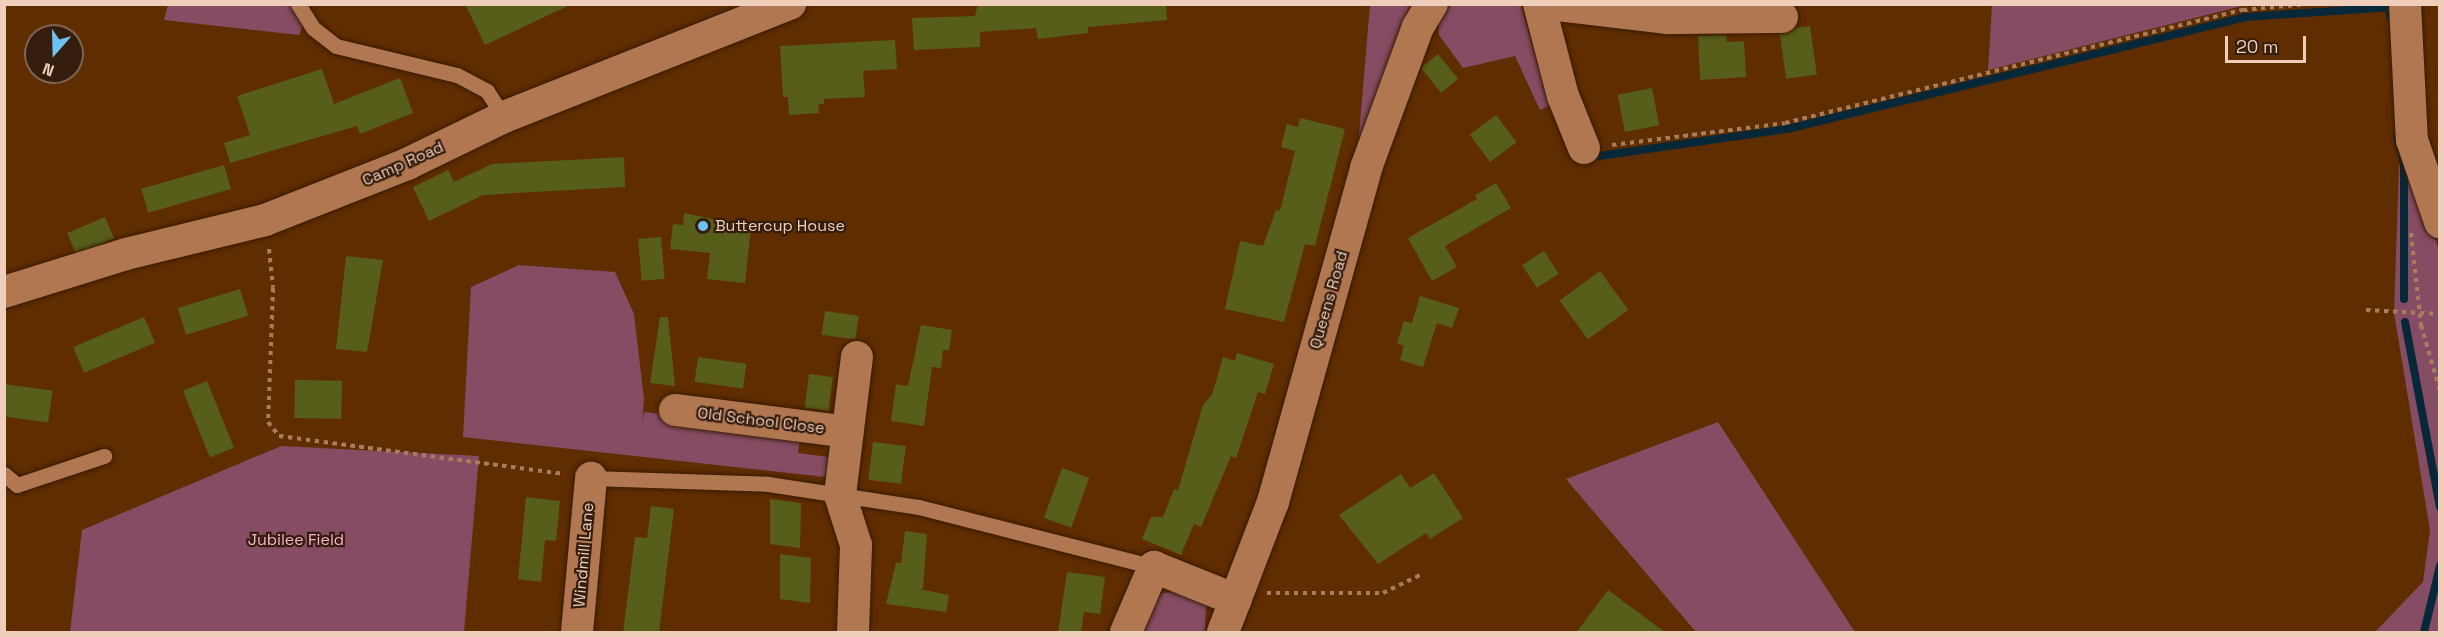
<!DOCTYPE html>
<style>
body{margin:0}
#map{position:relative;width:2444px;height:637px;overflow:hidden;background:#602d00;font-family:"Space Grotesk",sans-serif}
div>[style]{position:absolute}
[style*='--x']{left:calc(var(--x)*1px);top:calc(var(--y)*1px);width:calc(var(--w)*1px);rotate:calc(var(--a)*1deg)}
.green>*{inset:0;background:#854c63}
.stream>*{height:8px;margin:-4px;padding:0 4px;transform-origin:4px;border-radius:4px;background:#072839}
.building>*{inset:0;background:#575e19;transform-origin:0 0}
.path>*{height:4px;margin-top:-2px;transform-origin:0;background:repeating-linear-gradient(90deg,#a77e5d 0 4.5px,transparent 0 9px)}
.roads{filter:drop-shadow(0 0 2px #371b06) drop-shadow(0 0 2px #371b06)}
.service>*{height:15px;margin:-7.5px;padding:0 7.5px;transform-origin:7.5px;border-radius:7.5px;background:#b17750}
.minor>*{height:32px;margin:-16px;padding:0 16px;transform-origin:16px;border-radius:16px;background:#b17750}
.dots>*{width:16px;height:16px;translate:-50% -50%;box-sizing:border-box;border:3px solid #341d0d;border-radius:50%}
span{translate:-50% -50%;white-space:nowrap;text-align:center;line-height:1.15;-webkit-text-stroke:4.5px #341d0d;paint-order:stroke}
.street-label{font-size:16px;color:#efcfbb}
.poi-label{font-size:16px;color:#efcfbb}
.left{translate:0 -50%;text-align:left}
.park-label{font-size:16px;color:#fbb3ce}
.frame{position:absolute;inset:0;border:6px solid #efcfbb;pointer-events:none}
.north{position:absolute;left:24px;top:24px;width:60px;height:60px;box-sizing:border-box;background:#341d0d;border:2px solid #7f6453;border-radius:50%;rotate:200deg;font-size:16px;font-weight:700;line-height:24px;text-align:center;color:#efcfbb}
.north::after{content:'';display:block;margin:auto;width:21px;height:27px;background:#6cc3f2;clip-path:polygon(50% 0,100% 100%,50% 72%,0 100%)}
.scale{position:absolute;left:2225px;top:36px;width:81px;height:27px;box-sizing:border-box;border:3px solid #efcfbb;border-top:0;padding-left:8px;font-size:18px;line-height:21px;white-space:nowrap;color:#efcfbb;-webkit-text-stroke:4px #341d0d;paint-order:stroke}
</style>
<div id="map">
<div class="green">
<div style="clip-path:polygon(168px 5px,311px 5px,299px 35px,164px 20px)"></div>
<div style="clip-path:polygon(1370px 5px,1425px 5px,1366px 168px,1359px 134px)"></div>
<div style="clip-path:polygon(1450px 5px,1521px 5px,1549px 106px,1540px 110px,1515px 56px,1463px 68px,1439px 35px,1438px 22px)"></div>
<div style="clip-path:polygon(1992px 5px,2242px 4px,2242px 6px,1988px 70px)"></div>
<div style="clip-path:polygon(2406px 144px,2439px 251px,2439px 632px,2375px 632px,2423px 582px,2430px 530px,2394px 313px,2399px 167px)"></div>
<div style="clip-path:polygon(519px 265px,615px 272px,634px 314px,644px 399px,642px 423px,644px 412px,801px 432px,798px 453px,836px 458px,834px 478px,463px 437px,471px 287px)"></div>
<div style="clip-path:polygon(1718px 422px,1855px 632px,1696px 632px,1566px 479px)"></div>
<div style="clip-path:polygon(281px 446px,479px 456px,464px 632px,70px 632px,82px 530px)"></div>
<div style="clip-path:polygon(1188px 591px,1206px 605px,1205px 632px,1133px 632px,1140px 616px,1162px 593px)"></div>
</div>
<div class="stream">
<div style="--x:2397;--y:137;--w:28;--a:75"></div>
<div style="--x:2404;--y:164;--w:135;--a:90"></div>
<div style="--x:1599;--y:156;--w:190;--a:-8.2"></div>
<div style="--x:1787;--y:129;--w:471;--a:-13.7"></div>
<div style="--x:2245;--y:17;--w:145;--a:-3.9"></div>
<div style="--x:2390;--y:7;--w:9;--a:90"></div>
<div style="--x:2405;--y:322;--w:188;--a:79.3"></div>
<div style="--x:2424;--y:632;--w:68;--a:-76.4"></div>
</div>
<div class="building">
<div style="clip-path:polygon(465px 4px,572px 4px,485px 45px)"></div>
<div style="clip-path:polygon(978px 4px,1166px 4px,1167px 20px,1088px 27px,1088px 33px,1038px 39px,1036px 28px,980px 32px,980px 47px,914px 50px,912px 18px,975px 16px)"></div>
<div style="left:1810px;top:26px;width:49px;height:31px;rotate:82deg"></div>
<div style="clip-path:polygon(1726px 35px,1727px 42px,1744px 41px,1746px 77px,1700px 80px,1698px 36px)"></div>
<div style="clip-path:polygon(895px 40px,897px 69px,863px 71px,865px 97px,824px 99px,824px 104px,818px 104px,819px 113px,789px 115px,788px 97px,783px 97px,780px 46px)"></div>
<div style="left:1438px;top:54px;width:32px;height:22px;rotate:51deg"></div>
<div style="clip-path:polygon(322px 69px,334px 104px,400px 78px,413px 113px,360px 134px,357px 126px,230px 163px,224px 143px,250px 135px,237px 96px)"></div>
<div style="left:1652px;top:88px;width:38px;height:35px;rotate:79deg"></div>
<div style="left:1496px;top:115px;width:34px;height:33px;rotate:53deg"></div>
<div style="clip-path:polygon(1300px 118px,1345px 129px,1315px 246px,1305px 244px,1284px 322px,1225px 309px,1240px 241px,1263px 246px,1276px 210px,1280px 211px,1295px 151px,1281px 147px,1287px 124px,1298px 127px)"></div>
<div style="clip-path:polygon(624px 157px,625px 187px,483px 195px,429px 221px,413px 187px,448px 170px,454px 182px,492px 164px)"></div>
<div style="left:224px;top:165px;width:25px;height:86px;rotate:74deg"></div>
<div style="clip-path:polygon(1496px 183px,1511px 208px,1445px 246px,1457px 267px,1432px 281px,1408px 238px,1477px 199px,1475px 195px)"></div>
<div style="clip-path:polygon(684px 213px,751px 227px,745px 283px,707px 279px,710px 253px,670px 249px,673px 224px,683px 225px)"></div>
<div style="left:105px;top:217px;width:23px;height:41px;rotate:67deg"></div>
<div style="left:661px;top:237px;width:42px;height:23px;rotate:85deg"></div>
<div style="left:1544px;top:251px;width:27px;height:26px;rotate:57deg"></div>
<div style="clip-path:polygon(346px 256px,383px 260px,367px 352px,336px 349px)"></div>
<div style="left:1600px;top:271px;width:48px;height:50px;rotate:54deg"></div>
<div style="left:240px;top:289px;width:28px;height:65px;rotate:73deg"></div>
<div style="clip-path:polygon(1420px 296px,1459px 308px,1452px 328px,1437px 323px,1423px 367px,1400px 360px,1404px 346px,1397px 343px,1404px 321px,1412px 323px)"></div>
<div style="left:825px;top:311px;width:34px;height:24px;rotate:8deg"></div>
<div style="left:144px;top:317px;width:28px;height:77px;rotate:67deg"></div>
<div style="clip-path:polygon(660px 317px,668px 317px,675px 386px,650px 383px)"></div>
<div style="clip-path:polygon(921px 325px,952px 330px,949px 350px,943px 350px,941px 368px,932px 367px,924px 426px,891px 421px,896px 384px,908px 386px)"></div>
<div style="clip-path:polygon(1237px 353px,1274px 364px,1265px 394px,1258px 392px,1236px 458px,1231px 456px,1201px 527px,1194px 524px,1181px 555px,1142px 539px,1151px 517px,1163px 517px,1174px 489px,1178px 490px,1203px 405px,1212px 395px,1223px 357px,1235px 361px)"></div>
<div style="left:698px;top:357px;width:49px;height:25px;rotate:8deg"></div>
<div style="left:809px;top:374px;width:24px;height:34px;rotate:7deg"></div>
<div style="left:295px;top:380px;width:47px;height:38px;rotate:1deg"></div>
<div style="left:207px;top:381px;width:72px;height:26px;rotate:68deg"></div>
<div style="left:4px;top:384px;width:49px;height:32px;rotate:8deg"></div>
<div style="left:873px;top:442px;width:33px;height:38px;rotate:7deg"></div>
<div style="left:1062px;top:468px;width:29px;height:53px;rotate:20deg"></div>
<div style="clip-path:polygon(1434px 473px,1463px 518px,1430px 539px,1426px 533px,1378px 564px,1339px 515px,1401px 474px,1410px 488px)"></div>
<div style="clip-path:polygon(526px 497px,560px 501px,556px 541px,545px 540px,541px 582px,518px 579px)"></div>
<div style="clip-path:polygon(770px 499px,801px 503px,800px 548px,770px 544px)"></div>
<div style="clip-path:polygon(651px 506px,674px 509px,659px 633px,623px 633px,635px 537px,647px 538px)"></div>
<div style="clip-path:polygon(905px 531px,927px 534px,923px 589px,919px 589px,949px 595px,946px 612px,886px 604px,896px 563px,901px 563px)"></div>
<div style="clip-path:polygon(780px 554px,811px 558px,810px 603px,780px 599px)"></div>
<div style="clip-path:polygon(1067px 572px,1105px 577px,1100px 614px,1084px 612px,1081px 633px,1058px 633px)"></div>
<div style="clip-path:polygon(1608px 590px,1666px 633px,1576px 633px)"></div>
</div>
<div class="path">
<div style="--x:1612;--y:145;--w:174;--a:-7.2"></div>
<div style="--x:1785;--y:123;--w:472;--a:-13.9"></div>
<div style="--x:2243;--y:10;--w:64;--a:-5.4"></div>
<div style="--x:2411;--y:233;--w:93;--a:83.8"></div>
<div style="--x:2421;--y:325;--w:69;--a:73.9"></div>
<div style="--x:269;--y:249;--w:39;--a:84"></div>
<div style="--x:273;--y:288;--w:134;--a:92.1"></div>
<div style="--x:268;--y:422;--w:18;--a:52"></div>
<div style="--x:279;--y:436;--w:288;--a:7.6"></div>
<div style="--x:2366;--y:310;--w:74;--a:3.1"></div>
<div style="--x:1267;--y:593;--w:116;--a:0"></div>
<div style="--x:1383;--y:593;--w:41;--a:-25.9"></div>
</div>
<div class="roads">
<div class="service">
<div style="--x:298;--y:4;--w:28;--a:58"></div>
<div style="--x:313;--y:28;--w:29;--a:38"></div>
<div style="--x:336;--y:46;--w:124;--a:13.5"></div>
<div style="--x:457;--y:75;--w:34;--a:28"></div>
<div style="--x:487;--y:91;--w:31;--a:57"></div>
<div style="--x:4;--y:474;--w:17;--a:40"></div>
<div style="--x:17;--y:485;--w:92;--a:-18.4"></div>
<div style="--x:591;--y:478;--w:177;--a:1.9"></div>
<div style="--x:768;--y:484;--w:153;--a:8.7"></div>
<div style="--x:919;--y:507;--w:243;--a:14.3"></div>
</div>
<div class="minor">
<div style="--x:1539;--y:4;--w:95;--a:75.4"></div>
<div style="--x:1563;--y:96;--w:56;--a:68"></div>
<div style="--x:1549;--y:4;--w:120;--a:6.7"></div>
<div style="--x:1668;--y:18;--w:114;--a:-0.5"></div>
<div style="--x:2405;--y:4;--w:136;--a:87.1"></div>
<div style="--x:2412;--y:140;--w:87;--a:71.1"></div>
<div style="--x:4;--y:292;--w:128;--a:-17.3"></div>
<div style="--x:126;--y:254;--w:143;--a:-13.7"></div>
<div style="--x:265;--y:220;--w:153;--a:-21.5"></div>
<div style="--x:407;--y:164;--w:108;--a:-25.9"></div>
<div style="--x:504;--y:117;--w:308;--a:-21.6"></div>
<div style="--x:675;--y:410;--w:174;--a:7.2"></div>
<div style="--x:577;--y:632;--w:155;--a:-84.8"></div>
<div style="--x:853;--y:632;--w:87;--a:-88"></div>
<div style="--x:856;--y:545;--w:52;--a:-107.7"></div>
<div style="--x:840;--y:495;--w:139;--a:-83"></div>
<div style="--x:1126;--y:632;--w:71;--a:-66.7"></div>
<div style="--x:1154;--y:567;--w:88;--a:21.9"></div>
<div style="--x:1223;--y:632;--w:139;--a:-69"></div>
<div style="--x:1273;--y:502;--w:347;--a:-74.4"></div>
<div style="--x:1366;--y:168;--w:150;--a:-69.8"></div>
<div style="--x:1418;--y:27;--w:27;--a:-59"></div>
</div>
</div>
<div class="dots">
<div style="left:703px;top:226px;background:#6cc3f2"></div>
</div>
<div class="street-label">
<span style="left:403px;top:164px;rotate:-24deg">Camp Road</span>
<span style="left:1329px;top:300px;rotate:-74deg">Queens Road</span>
<span style="left:761px;top:421px;rotate:7deg">Old School Close</span>
<span style="left:584px;top:555px;rotate:-85deg">Windmill Lane</span>
</div>
<div class="poi-label">
<span class="left" style="left:715px;top:226px">Buttercup House</span>
</div>
<div class="park-label">
<span style="left:296px;top:540px">Jubilee Field</span>
</div>
<div class="frame"></div>
<div class="north">N</div>
<div class="scale">20 m</div>
</div>
